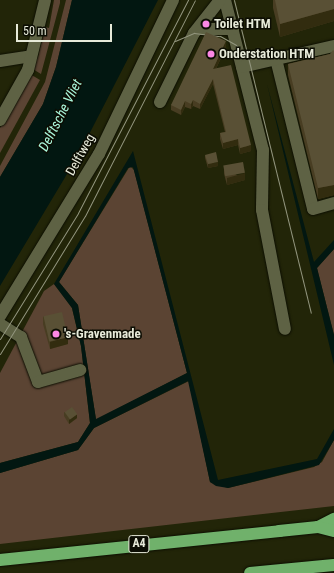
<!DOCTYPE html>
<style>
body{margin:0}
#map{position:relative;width:334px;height:573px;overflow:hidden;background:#222508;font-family:"Roboto Condensed",sans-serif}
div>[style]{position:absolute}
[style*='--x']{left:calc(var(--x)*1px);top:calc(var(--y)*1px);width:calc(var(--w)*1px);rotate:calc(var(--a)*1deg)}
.green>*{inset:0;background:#5b4433}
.water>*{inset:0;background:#021711}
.roads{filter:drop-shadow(0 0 1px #0c0e00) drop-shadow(0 0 1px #0c0e00)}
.minor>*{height:12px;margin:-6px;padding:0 6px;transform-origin:6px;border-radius:6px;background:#5e6244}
.highway>*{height:12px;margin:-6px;padding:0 6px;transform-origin:6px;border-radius:6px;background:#70b16b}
.tram>*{height:1px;margin:-0.5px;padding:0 0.5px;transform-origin:0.5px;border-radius:0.5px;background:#93967f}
.wall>*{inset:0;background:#483d22}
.shaded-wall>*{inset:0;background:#322c0f}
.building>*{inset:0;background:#595035;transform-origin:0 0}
.dots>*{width:11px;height:11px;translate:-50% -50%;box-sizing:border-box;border:2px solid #0c0d03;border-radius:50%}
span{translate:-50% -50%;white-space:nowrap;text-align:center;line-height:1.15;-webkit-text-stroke:3px #0c0d03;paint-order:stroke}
.shield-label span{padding:1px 3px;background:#0c0d03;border:1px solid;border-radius:3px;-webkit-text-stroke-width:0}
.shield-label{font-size:12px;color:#e7ead9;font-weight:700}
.poi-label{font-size:13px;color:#e7ead9;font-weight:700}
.left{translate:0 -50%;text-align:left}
.street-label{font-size:13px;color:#e7ead9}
.water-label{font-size:14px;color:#aaf7dc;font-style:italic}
.scale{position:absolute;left:16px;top:24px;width:96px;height:18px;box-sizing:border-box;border:2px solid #e7ead9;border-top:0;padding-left:5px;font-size:12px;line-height:14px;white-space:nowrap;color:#e7ead9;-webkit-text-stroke:3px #0c0d03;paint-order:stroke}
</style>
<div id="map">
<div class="green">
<div style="clip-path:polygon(54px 0,60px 0,60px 3px,41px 74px,31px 68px,38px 57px,45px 27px,49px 28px)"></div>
<div style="clip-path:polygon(66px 0,72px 0,56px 67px,43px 104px,0 177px,0 166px,45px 82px)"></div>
<div style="clip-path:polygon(30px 74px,40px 80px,0 153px,0 128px)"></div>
<div style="clip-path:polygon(130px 166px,134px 170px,187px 373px,96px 420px,78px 305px,59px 282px)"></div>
<div style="clip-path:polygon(334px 249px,334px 335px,317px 268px)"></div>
<div style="clip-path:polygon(54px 284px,72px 308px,81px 346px,90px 423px,78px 442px,0 463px,0 373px,44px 291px)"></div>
<div style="clip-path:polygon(189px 381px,210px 482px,228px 488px,314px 467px,322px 462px,334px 440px,334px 506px,0 544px,0 473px,78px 450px,94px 428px)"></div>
</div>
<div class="water">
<div style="clip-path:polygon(72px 0,158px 0,79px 154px,0 286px,0 177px,43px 104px,56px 67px)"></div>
<div style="clip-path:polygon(267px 84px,314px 262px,334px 240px,334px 249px,317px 268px,334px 335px,334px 365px)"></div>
<div style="clip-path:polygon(evenodd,133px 151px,218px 480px,317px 459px,334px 429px,334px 440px,319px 465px,228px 488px,216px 486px,210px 482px,188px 381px,94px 428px,78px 450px,0 473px,0 463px,78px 442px,90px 423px,81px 346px,72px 308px,54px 284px,133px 151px,133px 167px,187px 373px,96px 419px,78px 305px,59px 282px,128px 168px,133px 167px)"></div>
</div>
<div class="roads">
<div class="minor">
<div style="--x:225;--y:0;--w:155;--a:75.8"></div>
<div style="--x:263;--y:150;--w:60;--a:91"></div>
<div style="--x:262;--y:210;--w:121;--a:79.1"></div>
<div style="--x:199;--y:29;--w:34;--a:0"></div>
<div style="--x:276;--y:59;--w:154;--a:76.1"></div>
<div style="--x:313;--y:209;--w:22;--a:-16"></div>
<div style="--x:0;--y:61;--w:30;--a:-9"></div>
<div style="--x:242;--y:67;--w:94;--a:-12.9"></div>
<div style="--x:160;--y:102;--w:77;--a:-63.8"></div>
<div style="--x:194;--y:33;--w:42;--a:-51.8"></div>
<div style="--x:0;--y:120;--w:57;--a:-60.8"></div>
<div style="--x:28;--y:70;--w:72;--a:-76.3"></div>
<div style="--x:0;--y:316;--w:190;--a:-58.6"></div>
<div style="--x:99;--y:154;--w:171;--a:-64.3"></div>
<div style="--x:0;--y:324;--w:25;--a:32"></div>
<div style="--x:21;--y:337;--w:48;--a:69.3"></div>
<div style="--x:38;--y:382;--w:44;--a:-15.9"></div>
</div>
<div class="highway">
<div style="--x:318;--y:527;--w:18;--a:-27"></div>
<div style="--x:0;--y:560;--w:281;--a:-5.9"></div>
<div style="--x:279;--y:531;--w:39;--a:-6"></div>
<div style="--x:318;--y:527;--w:16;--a:14"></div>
<div style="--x:250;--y:573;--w:84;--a:-5.4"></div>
</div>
</div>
<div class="tram">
<div style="--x:234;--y:0;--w:322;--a:76.2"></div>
<div style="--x:175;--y:41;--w:21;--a:-23"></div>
<div style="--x:194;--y:33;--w:26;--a:7"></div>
<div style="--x:220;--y:36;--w:18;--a:29"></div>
<div style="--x:236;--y:45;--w:16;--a:52"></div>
<div style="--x:0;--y:339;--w:148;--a:-58.2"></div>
<div style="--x:78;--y:213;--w:240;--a:-62.7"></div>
<div style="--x:0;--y:354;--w:162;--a:-58.4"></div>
<div style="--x:85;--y:216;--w:242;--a:-63"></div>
</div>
<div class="wall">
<div style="clip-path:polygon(273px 0,334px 0,334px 21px,280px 37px,273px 8px)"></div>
<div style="clip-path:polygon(226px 47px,216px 69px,251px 151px,240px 154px,238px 145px,223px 149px,220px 139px,220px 133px,225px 132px,213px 84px,200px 109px,193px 106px,191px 109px,185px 107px,181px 115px,171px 110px,171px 105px)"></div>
<div style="clip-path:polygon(334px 51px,334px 195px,318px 199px,288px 75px,288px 64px,330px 54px)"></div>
<div style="clip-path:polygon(205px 155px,218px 166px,208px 168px,205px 158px)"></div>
<div style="clip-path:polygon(224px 167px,245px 180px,227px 185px,224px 174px)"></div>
<div style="clip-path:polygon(43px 316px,68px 344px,50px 349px,43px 324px)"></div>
<div style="clip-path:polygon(64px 412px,77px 418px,69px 424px,64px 416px)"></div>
</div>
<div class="shaded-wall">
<div style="clip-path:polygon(334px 9px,334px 21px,280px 37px,280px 24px)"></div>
<div style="clip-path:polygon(226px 41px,226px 47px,213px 75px,213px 69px)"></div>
<div style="clip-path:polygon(213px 79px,213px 84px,200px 109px,200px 104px)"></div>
<div style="clip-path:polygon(193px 100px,193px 106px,191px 109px,191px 104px)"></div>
<div style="clip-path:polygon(185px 101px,185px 107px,181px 115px,181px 110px)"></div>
<div style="clip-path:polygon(238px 139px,238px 145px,223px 149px,223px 143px)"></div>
<div style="clip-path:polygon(251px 145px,251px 151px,240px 154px,240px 148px)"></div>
<div style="clip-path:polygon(218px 162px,218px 166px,208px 168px,208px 164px)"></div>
<div style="clip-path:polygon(245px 173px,245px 180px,227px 185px,227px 178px)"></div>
<div style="clip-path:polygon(334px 185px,334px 195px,318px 199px,318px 188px)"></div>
<div style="clip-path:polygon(68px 337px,68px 344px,50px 349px,50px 342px)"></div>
<div style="clip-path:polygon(77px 414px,77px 418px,69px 424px,69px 420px)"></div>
</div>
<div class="building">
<div style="clip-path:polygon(275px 0,334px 0,334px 9px,280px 24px)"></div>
<div style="clip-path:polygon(206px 32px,226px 41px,213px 69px,231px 65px,251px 145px,240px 148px,238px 139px,223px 143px,220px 133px,226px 132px,213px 79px,200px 104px,193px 100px,191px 104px,185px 101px,181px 110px,171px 105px)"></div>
<div style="clip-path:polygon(333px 50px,334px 51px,334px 185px,318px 188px,288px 64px,330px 54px)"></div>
<div style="clip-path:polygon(216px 152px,218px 162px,208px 164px,205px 155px)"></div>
<div style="left:243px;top:162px;width:11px;height:20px;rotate:80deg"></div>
<div style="left:62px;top:312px;width:26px;height:19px;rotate:77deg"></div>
<div style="left:72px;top:407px;width:9px;height:9px;rotate:54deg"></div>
</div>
<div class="dots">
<div style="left:206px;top:24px;background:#fb87e5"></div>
<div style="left:211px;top:54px;background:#fb87e5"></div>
<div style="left:56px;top:334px;background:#fb87e5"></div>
</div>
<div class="shield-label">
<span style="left:139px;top:544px">A4</span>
</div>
<div class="poi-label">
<span class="left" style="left:214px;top:24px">Toilet HTM</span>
<span class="left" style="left:219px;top:54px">Onderstation HTM</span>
<span class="left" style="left:64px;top:334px">'s-Gravenmade</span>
</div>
<div class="street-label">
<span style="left:81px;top:155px;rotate:-61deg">Delftweg</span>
</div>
<div class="water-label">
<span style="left:60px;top:115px;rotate:-63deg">Delftsche Vliet</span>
</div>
<div class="scale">50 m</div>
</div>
